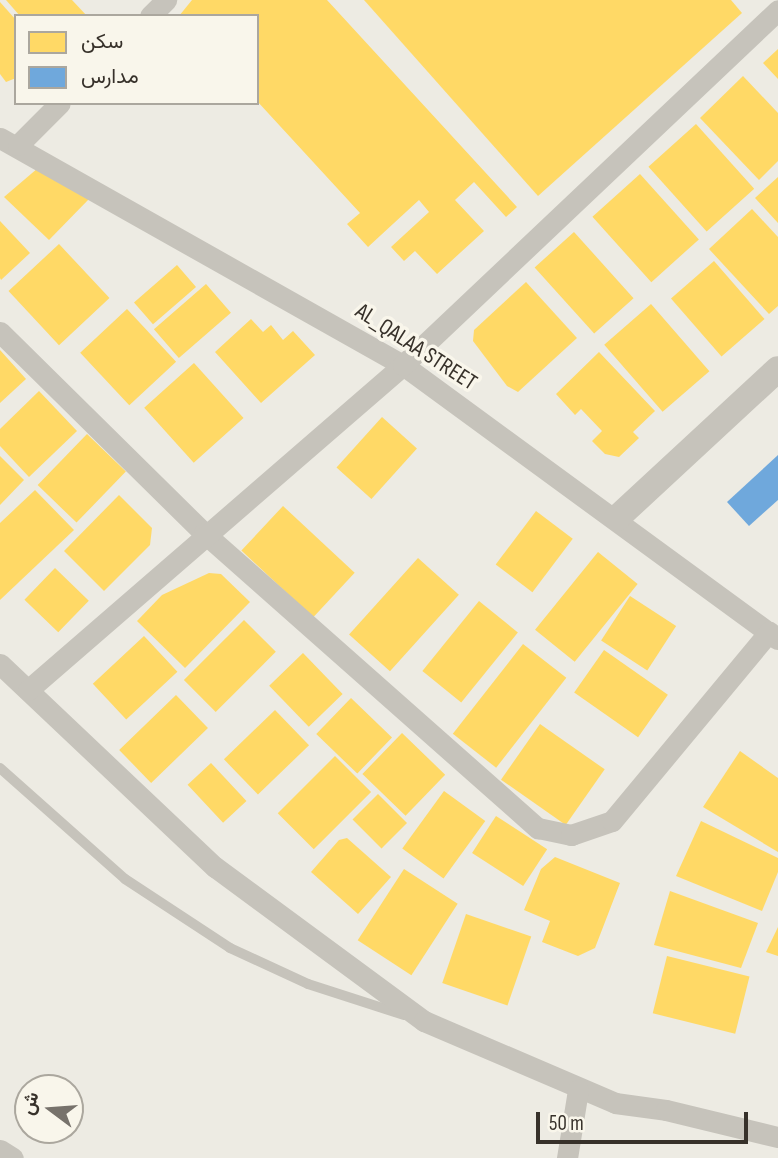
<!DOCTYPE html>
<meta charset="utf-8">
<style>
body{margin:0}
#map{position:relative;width:778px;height:1158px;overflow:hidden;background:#edebe3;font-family:"Sofia Sans Condensed",Vazirmatn,sans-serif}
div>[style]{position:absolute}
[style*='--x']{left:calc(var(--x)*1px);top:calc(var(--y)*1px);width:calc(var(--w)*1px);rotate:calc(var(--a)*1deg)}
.homes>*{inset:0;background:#ffd966;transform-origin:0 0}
.schools>*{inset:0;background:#6fa8dc}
.service>*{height:10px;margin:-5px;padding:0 5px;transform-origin:5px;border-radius:5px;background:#c6c3bb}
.minor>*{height:21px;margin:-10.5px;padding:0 10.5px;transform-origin:10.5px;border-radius:10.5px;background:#c6c3bb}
.tertiary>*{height:26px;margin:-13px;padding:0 13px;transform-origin:13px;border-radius:13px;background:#c6c3bb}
span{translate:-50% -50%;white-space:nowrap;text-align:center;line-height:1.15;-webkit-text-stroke:7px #f9f6eb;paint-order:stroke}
.street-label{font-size:23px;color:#37312a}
.legend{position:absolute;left:14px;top:14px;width:245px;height:91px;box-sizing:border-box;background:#f9f6eb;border:2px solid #aba79e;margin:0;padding:9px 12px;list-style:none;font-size:21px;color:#37312a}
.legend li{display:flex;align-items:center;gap:14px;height:35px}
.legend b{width:35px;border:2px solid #aba79e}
.north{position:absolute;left:14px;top:1074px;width:70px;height:70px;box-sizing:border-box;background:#f9f6eb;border:2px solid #aba79e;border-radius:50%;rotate:286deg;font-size:19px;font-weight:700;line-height:28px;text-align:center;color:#37312a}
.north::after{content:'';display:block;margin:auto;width:24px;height:32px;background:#77726b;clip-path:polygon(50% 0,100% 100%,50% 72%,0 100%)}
.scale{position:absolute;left:536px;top:1112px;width:212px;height:32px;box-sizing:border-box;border:4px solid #37312a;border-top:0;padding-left:9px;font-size:21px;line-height:24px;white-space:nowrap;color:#37312a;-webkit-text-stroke:5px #f9f6eb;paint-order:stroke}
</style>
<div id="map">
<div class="homes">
<div style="clip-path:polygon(6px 0,72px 0,87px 16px,20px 16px)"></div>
<div style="clip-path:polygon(192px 0,327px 0,517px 207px,506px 217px,474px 182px,455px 200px,484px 231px,437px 274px,415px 251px,404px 261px,391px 247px,429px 212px,419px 200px,368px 247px,347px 224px,360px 213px,257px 101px,257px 16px,179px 16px)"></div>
<div style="clip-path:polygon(364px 0,731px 0,742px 13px,538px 196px)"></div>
<div style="clip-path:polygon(0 2px,16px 20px,16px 78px,6px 82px,0 74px)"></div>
<div style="clip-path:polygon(778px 49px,778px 79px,763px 63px)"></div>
<div style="clip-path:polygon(743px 76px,778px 113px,778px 161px,759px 180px,700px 118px)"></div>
<div style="left:696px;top:124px;width:87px;height:64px;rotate:48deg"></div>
<div style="clip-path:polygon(38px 168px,89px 199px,49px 240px,4px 197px)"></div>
<div style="left:640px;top:174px;width:88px;height:64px;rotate:48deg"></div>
<div style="clip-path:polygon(778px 177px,778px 223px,755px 198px)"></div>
<div style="clip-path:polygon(752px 209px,778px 237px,778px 306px,769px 314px,709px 249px)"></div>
<div style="clip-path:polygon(0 221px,30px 253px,1px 280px,0 278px)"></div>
<div style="left:574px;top:232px;width:89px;height:53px;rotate:48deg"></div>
<div style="left:59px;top:244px;width:74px;height:69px;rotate:47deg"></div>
<div style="left:714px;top:261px;width:77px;height:57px;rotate:49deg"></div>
<div style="left:177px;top:265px;width:29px;height:57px;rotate:49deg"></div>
<div style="clip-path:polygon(526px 282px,577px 338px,518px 392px,507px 386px,473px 341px,474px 330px)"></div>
<div style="left:206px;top:284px;width:38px;height:69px;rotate:49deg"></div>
<div style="left:651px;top:304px;width:89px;height:62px;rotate:49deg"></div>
<div style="left:127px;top:309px;width:72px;height:64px;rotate:47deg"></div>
<div style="clip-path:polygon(251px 319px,263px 332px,271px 325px,283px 340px,293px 331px,315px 355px,261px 403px,215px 352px)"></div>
<div style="clip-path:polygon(0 350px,26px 379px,0 403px)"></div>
<div style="clip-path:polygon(599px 352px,655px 411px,633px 432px,639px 438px,619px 457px,605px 454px,592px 441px,602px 431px,581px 409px,575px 415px,556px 394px)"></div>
<div style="left:194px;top:363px;width:74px;height:67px;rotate:48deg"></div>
<div style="clip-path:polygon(39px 391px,77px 431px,29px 477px,0 446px,0 429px)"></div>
<div style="left:382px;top:417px;width:47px;height:68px;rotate:42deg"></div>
<div style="left:87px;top:434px;width:54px;height:71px;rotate:44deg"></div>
<div style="clip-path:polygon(0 456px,24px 480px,0 505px)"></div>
<div style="clip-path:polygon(35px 490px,74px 530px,0 600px,0 523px)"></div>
<div style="clip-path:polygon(119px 495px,152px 528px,150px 545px,104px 591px,64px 551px)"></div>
<div style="left:283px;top:506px;width:98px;height:61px;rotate:43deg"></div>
<div style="left:536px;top:511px;width:46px;height:67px;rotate:37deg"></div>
<div style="left:598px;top:552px;width:51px;height:100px;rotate:39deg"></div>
<div style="left:418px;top:558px;width:55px;height:103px;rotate:42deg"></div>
<div style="left:55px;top:568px;width:47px;height:44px;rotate:44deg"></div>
<div style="clip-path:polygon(209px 573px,221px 574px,250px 602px,185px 668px,137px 621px,162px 595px)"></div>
<div style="left:630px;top:596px;width:55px;height:53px;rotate:33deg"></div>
<div style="left:479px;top:601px;width:50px;height:90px;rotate:39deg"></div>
<div style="left:244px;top:620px;width:45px;height:85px;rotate:45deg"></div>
<div style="left:144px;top:636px;width:49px;height:70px;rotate:47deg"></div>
<div style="left:523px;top:644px;width:55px;height:114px;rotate:38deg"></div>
<div style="left:604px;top:650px;width:78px;height:52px;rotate:35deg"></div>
<div style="left:303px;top:653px;width:57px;height:47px;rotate:46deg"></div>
<div style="left:176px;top:695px;width:46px;height:79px;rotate:46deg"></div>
<div style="left:351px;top:698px;width:57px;height:50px;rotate:44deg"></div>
<div style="left:275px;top:710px;width:49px;height:71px;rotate:46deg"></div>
<div style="left:540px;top:724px;width:79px;height:68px;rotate:35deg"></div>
<div style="left:402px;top:733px;width:60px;height:57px;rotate:44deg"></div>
<div style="clip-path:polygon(740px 751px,778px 778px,778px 852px,703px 807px)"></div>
<div style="left:335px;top:756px;width:51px;height:81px;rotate:45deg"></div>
<div style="left:211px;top:763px;width:52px;height:32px;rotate:47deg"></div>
<div style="left:444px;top:791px;width:51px;height:71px;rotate:36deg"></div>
<div style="left:378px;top:794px;width:41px;height:36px;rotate:45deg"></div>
<div style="left:496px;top:816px;width:61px;height:44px;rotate:33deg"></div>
<div style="clip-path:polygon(701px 821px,778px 858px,778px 872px,762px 911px,676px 876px)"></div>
<div style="clip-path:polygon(347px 838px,391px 877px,358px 914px,311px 872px,339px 840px)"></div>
<div style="clip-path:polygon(555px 857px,620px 883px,595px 948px,578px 956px,542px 942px,550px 921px,524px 910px,541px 869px)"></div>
<div style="left:404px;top:869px;width:64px;height:85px;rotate:33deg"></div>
<div style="clip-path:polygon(670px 891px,758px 923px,741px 968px,654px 945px)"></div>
<div style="left:466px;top:914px;width:69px;height:73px;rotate:19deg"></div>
<div style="clip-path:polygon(778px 927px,778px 956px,766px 952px)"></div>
<div style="left:667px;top:956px;width:85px;height:59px;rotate:14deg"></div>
</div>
<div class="schools">
<div style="clip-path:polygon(778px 455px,778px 500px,749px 526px,727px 502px)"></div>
</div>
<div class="service">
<div style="--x:0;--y:768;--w:167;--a:41.6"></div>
<div style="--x:125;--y:879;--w:126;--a:33.3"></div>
<div style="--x:230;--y:948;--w:86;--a:24.8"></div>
<div style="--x:308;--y:984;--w:101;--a:17.9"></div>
</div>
<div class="minor">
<div style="--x:150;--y:16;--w:23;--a:-45"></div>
<div style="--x:0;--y:138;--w:463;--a:29.4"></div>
<div style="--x:403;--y:365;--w:464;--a:36.2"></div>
<div style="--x:18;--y:145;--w:59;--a:-45"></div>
<div style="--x:0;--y:332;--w:286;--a:44.6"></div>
<div style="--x:204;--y:533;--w:446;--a:41.5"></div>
<div style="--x:538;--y:828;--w:34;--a:12"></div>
<div style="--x:571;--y:835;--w:43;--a:-18.9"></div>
<div style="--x:612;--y:821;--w:246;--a:-50.3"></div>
<div style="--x:0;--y:664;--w:296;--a:43.4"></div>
<div style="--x:215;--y:867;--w:260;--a:36.4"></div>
<div style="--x:424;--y:1021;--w:208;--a:23.2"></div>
<div style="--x:615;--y:1103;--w:51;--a:7.8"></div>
<div style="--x:666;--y:1110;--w:115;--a:13.6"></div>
<div style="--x:28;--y:690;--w:496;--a:-40.9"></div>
<div style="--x:403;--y:365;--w:516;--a:-43.43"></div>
<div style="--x:0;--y:1150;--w:15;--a:32"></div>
<div style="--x:567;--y:1158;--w:69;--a:-80.8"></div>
</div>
<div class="tertiary">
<div style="--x:617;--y:518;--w:219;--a:-42.8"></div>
</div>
<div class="street-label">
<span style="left:416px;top:347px;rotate:33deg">AL_QALAA STREET</span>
</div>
<ul class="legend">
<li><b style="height:19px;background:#ffd966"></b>سكن</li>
<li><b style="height:19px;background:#6fa8dc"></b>مدارس</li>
</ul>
<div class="north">ش</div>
<div class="scale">50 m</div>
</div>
